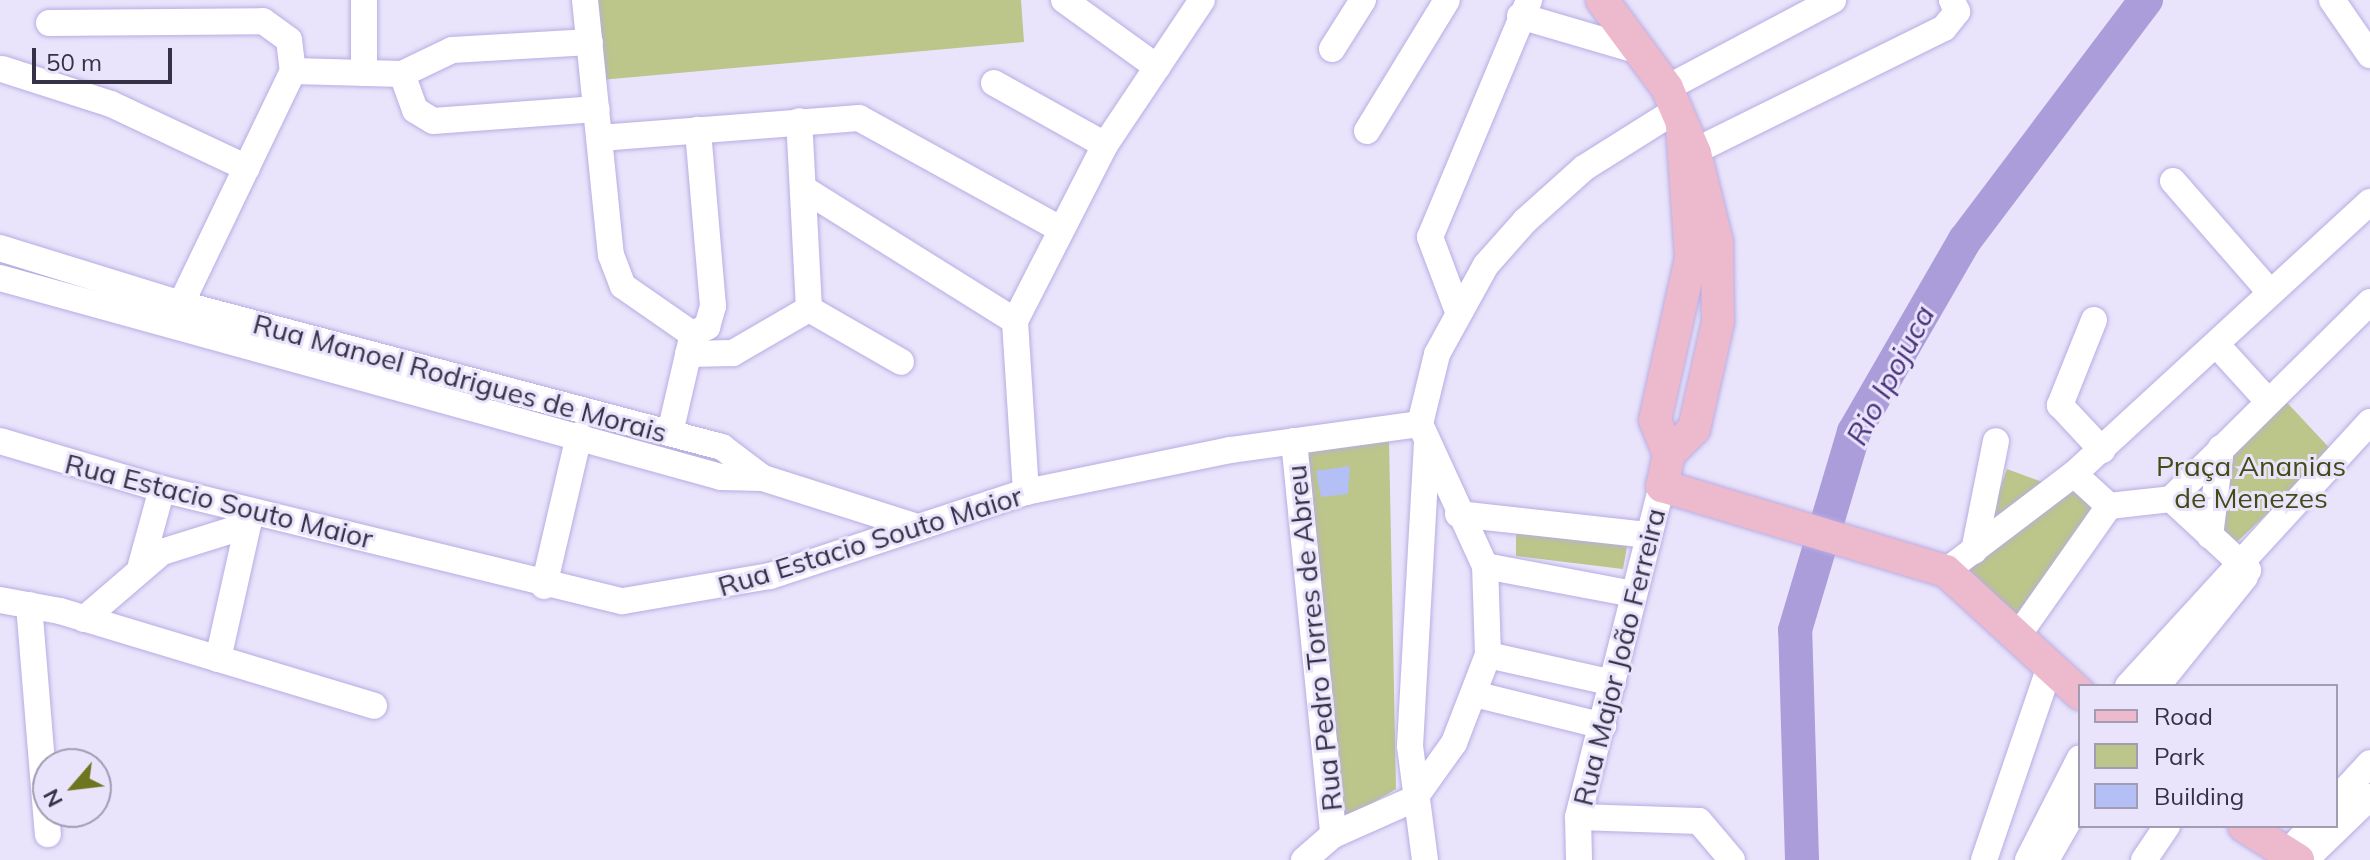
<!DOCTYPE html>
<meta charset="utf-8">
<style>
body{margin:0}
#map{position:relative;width:2370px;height:860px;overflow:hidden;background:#e9e4fb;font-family:Mulish,sans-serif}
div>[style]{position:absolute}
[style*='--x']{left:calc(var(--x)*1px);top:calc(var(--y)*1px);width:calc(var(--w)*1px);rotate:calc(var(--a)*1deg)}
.green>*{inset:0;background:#bcc58a;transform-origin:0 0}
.river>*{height:34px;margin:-17px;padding:0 17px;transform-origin:17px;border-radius:17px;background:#ab9cda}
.building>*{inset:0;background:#b3bff5}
.roads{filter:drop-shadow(0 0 2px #b9ace3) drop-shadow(0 0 2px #b9ace3)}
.minor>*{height:26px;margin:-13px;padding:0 13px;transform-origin:13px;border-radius:13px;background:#fff}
.major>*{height:32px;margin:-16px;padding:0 16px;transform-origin:16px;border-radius:16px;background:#ecb9cd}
span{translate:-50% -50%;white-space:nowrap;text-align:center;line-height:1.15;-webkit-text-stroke:6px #e9e4fb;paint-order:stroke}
.street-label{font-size:28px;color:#373147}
.park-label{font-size:28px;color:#454b18}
.water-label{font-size:30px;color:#4b337c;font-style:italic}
.legend{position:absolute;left:2078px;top:684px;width:260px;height:144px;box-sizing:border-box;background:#e9e4fb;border:2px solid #a29cb3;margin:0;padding:10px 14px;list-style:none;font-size:24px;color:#373147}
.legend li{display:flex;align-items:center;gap:16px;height:40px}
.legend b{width:40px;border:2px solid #a29cb3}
.north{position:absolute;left:32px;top:748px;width:80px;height:80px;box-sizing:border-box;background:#e9e4fb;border:2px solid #a29cb3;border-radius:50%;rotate:242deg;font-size:22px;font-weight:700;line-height:32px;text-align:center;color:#373147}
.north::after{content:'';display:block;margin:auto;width:28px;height:36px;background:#6d751f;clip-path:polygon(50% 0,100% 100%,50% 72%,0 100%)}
.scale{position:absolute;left:32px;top:48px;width:140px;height:36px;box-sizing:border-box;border:4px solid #373147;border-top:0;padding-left:10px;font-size:24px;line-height:28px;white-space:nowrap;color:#373147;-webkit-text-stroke:6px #e9e4fb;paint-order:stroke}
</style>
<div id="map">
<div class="green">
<div style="clip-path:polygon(591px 0,1021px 0,1024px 42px,601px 80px)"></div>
<div style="left:2280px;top:395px;width:78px;height:142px;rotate:47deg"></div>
<div style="clip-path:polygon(1389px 440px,1396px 789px,1344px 820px,1303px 448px)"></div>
<div style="clip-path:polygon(2007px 469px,2048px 484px,1982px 539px)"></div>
<div style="clip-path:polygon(2072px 486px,2097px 512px,2021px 619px,1966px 567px)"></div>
<div style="clip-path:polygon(1516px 532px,1628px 541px,1623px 569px,1516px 556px)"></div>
</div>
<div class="river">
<div style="--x:1802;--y:860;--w:230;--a:-91.7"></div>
<div style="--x:1795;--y:630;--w:207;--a:-73.4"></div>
<div style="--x:1854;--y:432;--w:222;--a:-60"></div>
<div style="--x:1965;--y:240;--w:301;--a:-53"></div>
</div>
<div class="building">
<div style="clip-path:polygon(1350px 466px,1348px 494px,1321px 497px,1316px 471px)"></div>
</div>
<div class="roads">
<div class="minor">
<div style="--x:364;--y:0;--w:73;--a:90"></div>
<div style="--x:585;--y:0;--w:256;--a:84.2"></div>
<div style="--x:611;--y:255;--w:33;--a:69"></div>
<div style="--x:623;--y:286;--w:84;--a:34.8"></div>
<div style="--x:1064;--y:0;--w:115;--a:35.8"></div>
<div style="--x:2332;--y:0;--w:67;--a:55.4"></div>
<div style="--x:1520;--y:16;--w:128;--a:16.3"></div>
<div style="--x:49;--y:23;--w:214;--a:-0.5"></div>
<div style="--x:263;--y:21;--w:32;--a:36"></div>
<div style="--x:289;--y:40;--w:31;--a:83"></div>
<div style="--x:293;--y:71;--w:259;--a:115.7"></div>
<div style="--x:1332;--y:49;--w:58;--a:-57.7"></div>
<div style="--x:2;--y:69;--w:114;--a:17.8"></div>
<div style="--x:111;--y:104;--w:150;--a:25.2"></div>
<div style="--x:293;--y:71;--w:109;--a:1.6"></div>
<div style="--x:402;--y:74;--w:38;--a:70"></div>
<div style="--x:415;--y:110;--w:21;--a:31"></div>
<div style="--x:433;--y:121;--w:164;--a:-4.2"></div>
<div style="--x:402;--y:74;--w:55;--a:-25.6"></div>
<div style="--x:452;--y:50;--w:138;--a:-3.3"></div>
<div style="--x:994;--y:83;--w:127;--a:29.2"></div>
<div style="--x:1667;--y:88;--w:188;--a:-27.9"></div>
<div style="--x:1367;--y:131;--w:153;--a:-58.6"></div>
<div style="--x:600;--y:138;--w:260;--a:-4.4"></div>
<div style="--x:859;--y:118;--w:227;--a:28.9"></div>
<div style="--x:1683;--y:157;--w:291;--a:-26.3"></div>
<div style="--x:1944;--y:28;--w:21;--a:-51"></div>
<div style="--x:1957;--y:12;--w:13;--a:-113"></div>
<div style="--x:2173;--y:181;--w:147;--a:48.9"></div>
<div style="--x:804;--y:189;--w:249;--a:32"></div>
<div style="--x:0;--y:248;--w:189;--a:17.2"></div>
<div style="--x:181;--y:304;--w:560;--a:14.81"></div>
<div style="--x:722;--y:447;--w:51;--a:37.1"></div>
<div style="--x:763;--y:478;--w:155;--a:17.6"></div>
<div style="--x:0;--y:278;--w:748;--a:15.43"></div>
<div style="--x:721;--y:477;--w:42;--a:1.4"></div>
<div style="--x:809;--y:309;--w:106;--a:29.9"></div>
<div style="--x:1457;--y:309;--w:77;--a:-110.6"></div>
<div style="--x:1430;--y:237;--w:257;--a:-67.3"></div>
<div style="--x:2094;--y:320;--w:92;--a:111.8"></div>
<div style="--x:2060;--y:405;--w:62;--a:47"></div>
<div style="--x:692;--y:334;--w:17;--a:-25"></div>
<div style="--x:707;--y:327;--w:22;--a:-74"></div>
<div style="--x:713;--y:306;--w:177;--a:-94.9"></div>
<div style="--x:2216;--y:344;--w:74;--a:47.7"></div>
<div style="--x:688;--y:354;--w:45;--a:-1.3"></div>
<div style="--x:733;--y:353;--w:88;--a:-30.1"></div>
<div style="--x:809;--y:309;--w:188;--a:-93"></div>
<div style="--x:670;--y:433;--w:98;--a:-77"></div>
<div style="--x:0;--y:441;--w:169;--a:16.5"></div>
<div style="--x:162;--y:489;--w:474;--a:13.7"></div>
<div style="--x:623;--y:601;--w:149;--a:-9.7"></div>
<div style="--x:770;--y:576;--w:269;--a:-18.2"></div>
<div style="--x:1026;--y:492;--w:208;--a:-11.6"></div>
<div style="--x:1230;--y:450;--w:192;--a:-7.8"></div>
<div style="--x:1294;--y:441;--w:396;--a:84.3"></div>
<div style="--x:2074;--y:474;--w:47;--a:42.4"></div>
<div style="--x:2109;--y:506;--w:62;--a:-6.4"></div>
<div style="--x:1026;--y:492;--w:171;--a:-93.7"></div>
<div style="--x:1015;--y:321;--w:198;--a:-62.9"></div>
<div style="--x:1105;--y:145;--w:174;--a:-56.2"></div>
<div style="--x:2171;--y:499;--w:280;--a:-44.7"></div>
<div style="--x:2171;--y:499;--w:105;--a:42.7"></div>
<div style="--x:1458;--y:514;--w:192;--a:6.3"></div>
<div style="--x:2210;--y:536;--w:89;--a:-82.9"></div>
<div style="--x:1974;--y:551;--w:112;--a:-78.7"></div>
<div style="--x:141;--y:565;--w:79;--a:-74.6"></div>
<div style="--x:1485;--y:566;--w:151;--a:10.7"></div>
<div style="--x:1946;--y:571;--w:161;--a:-37.2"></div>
<div style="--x:2074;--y:474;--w:402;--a:-42.6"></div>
<div style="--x:544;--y:586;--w:155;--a:-76.9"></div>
<div style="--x:0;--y:600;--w:61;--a:10.4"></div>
<div style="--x:60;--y:611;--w:328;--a:16.8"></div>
<div style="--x:29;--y:605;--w:230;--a:85.3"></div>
<div style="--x:84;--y:619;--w:103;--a:-40.7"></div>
<div style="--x:162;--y:552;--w:90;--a:-17.4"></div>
<div style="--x:2017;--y:637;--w:160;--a:-54.9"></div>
<div style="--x:1488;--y:655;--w:128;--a:12.6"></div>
<div style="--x:218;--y:659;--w:152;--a:-77.4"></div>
<div style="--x:2128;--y:686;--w:358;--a:-47.5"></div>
<div style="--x:2157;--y:686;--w:140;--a:-51.1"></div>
<div style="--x:1478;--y:695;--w:129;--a:13.9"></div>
<div style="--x:1414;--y:799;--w:69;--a:-54.5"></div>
<div style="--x:1454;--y:743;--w:94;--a:-68.9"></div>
<div style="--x:1488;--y:655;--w:89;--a:-91.9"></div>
<div style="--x:1485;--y:566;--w:156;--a:-114.6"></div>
<div style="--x:1420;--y:424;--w:72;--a:-76.3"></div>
<div style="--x:1437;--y:354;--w:102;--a:-61.2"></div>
<div style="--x:1486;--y:265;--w:59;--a:-48.4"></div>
<div style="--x:1525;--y:221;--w:79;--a:-41.9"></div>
<div style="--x:1584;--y:168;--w:109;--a:-32.2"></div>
<div style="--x:2336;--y:800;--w:50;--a:-47.4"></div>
<div style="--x:1578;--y:817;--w:121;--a:1.9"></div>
<div style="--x:1699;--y:821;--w:51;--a:49.8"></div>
<div style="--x:2286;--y:854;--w:38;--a:-47"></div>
<div style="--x:1304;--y:860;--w:38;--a:-41"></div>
<div style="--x:1333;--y:835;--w:89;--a:-24"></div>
<div style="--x:1425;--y:860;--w:115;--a:-97.5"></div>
<div style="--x:1410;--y:746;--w:301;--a:-86.8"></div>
<div style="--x:1579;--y:860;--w:43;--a:-91.3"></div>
<div style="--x:1578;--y:817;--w:341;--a:-75.8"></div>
<div style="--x:1984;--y:860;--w:205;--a:-71.2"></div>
<div style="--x:2028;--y:860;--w:114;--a:-63"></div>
<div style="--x:2046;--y:860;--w:68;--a:-60"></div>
<div style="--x:2144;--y:860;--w:41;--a:-55.9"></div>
<div style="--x:2305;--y:860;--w:91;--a:-44.1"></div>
</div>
<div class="major">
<div style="--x:1602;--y:0;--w:109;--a:53.5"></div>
<div style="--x:1667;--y:88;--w:71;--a:66.7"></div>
<div style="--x:1695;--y:153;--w:92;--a:76.1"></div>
<div style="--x:1717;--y:242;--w:80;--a:89.3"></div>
<div style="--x:1718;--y:322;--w:110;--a:102.6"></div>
<div style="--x:1694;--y:429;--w:35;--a:135"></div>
<div style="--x:1682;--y:126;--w:132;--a:86.1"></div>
<div style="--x:1691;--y:258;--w:166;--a:102.5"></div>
<div style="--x:1655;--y:420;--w:37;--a:68"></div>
<div style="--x:1669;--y:454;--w:33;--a:102"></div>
<div style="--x:1662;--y:486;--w:296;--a:16.7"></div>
<div style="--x:1946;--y:571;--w:182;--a:42.5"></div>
<div style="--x:2244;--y:826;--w:64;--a:32.2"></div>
</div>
</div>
<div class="street-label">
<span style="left:460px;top:378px;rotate:15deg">Rua Manoel Rodrigues de Morais</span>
<span style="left:219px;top:501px;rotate:14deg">Rua Estacio Souto Maior</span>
<span style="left:870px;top:541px;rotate:-17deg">Rua Estacio Souto Maior</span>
<span style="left:1314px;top:638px;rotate:-96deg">Rua Pedro Torres de Abreu</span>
<span style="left:1619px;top:657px;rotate:-76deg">Rua Major João Ferreira</span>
</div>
<div class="park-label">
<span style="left:2251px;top:482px">Praça Ananias<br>de Menezes</span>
</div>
<div class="water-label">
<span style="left:1890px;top:375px;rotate:-62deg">Rio Ipojuca</span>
</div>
<ul class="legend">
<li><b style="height:10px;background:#ecb9cd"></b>Road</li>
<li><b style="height:22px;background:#bcc58a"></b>Park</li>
<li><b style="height:22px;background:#b3bff5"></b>Building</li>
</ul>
<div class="north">N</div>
<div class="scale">50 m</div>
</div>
